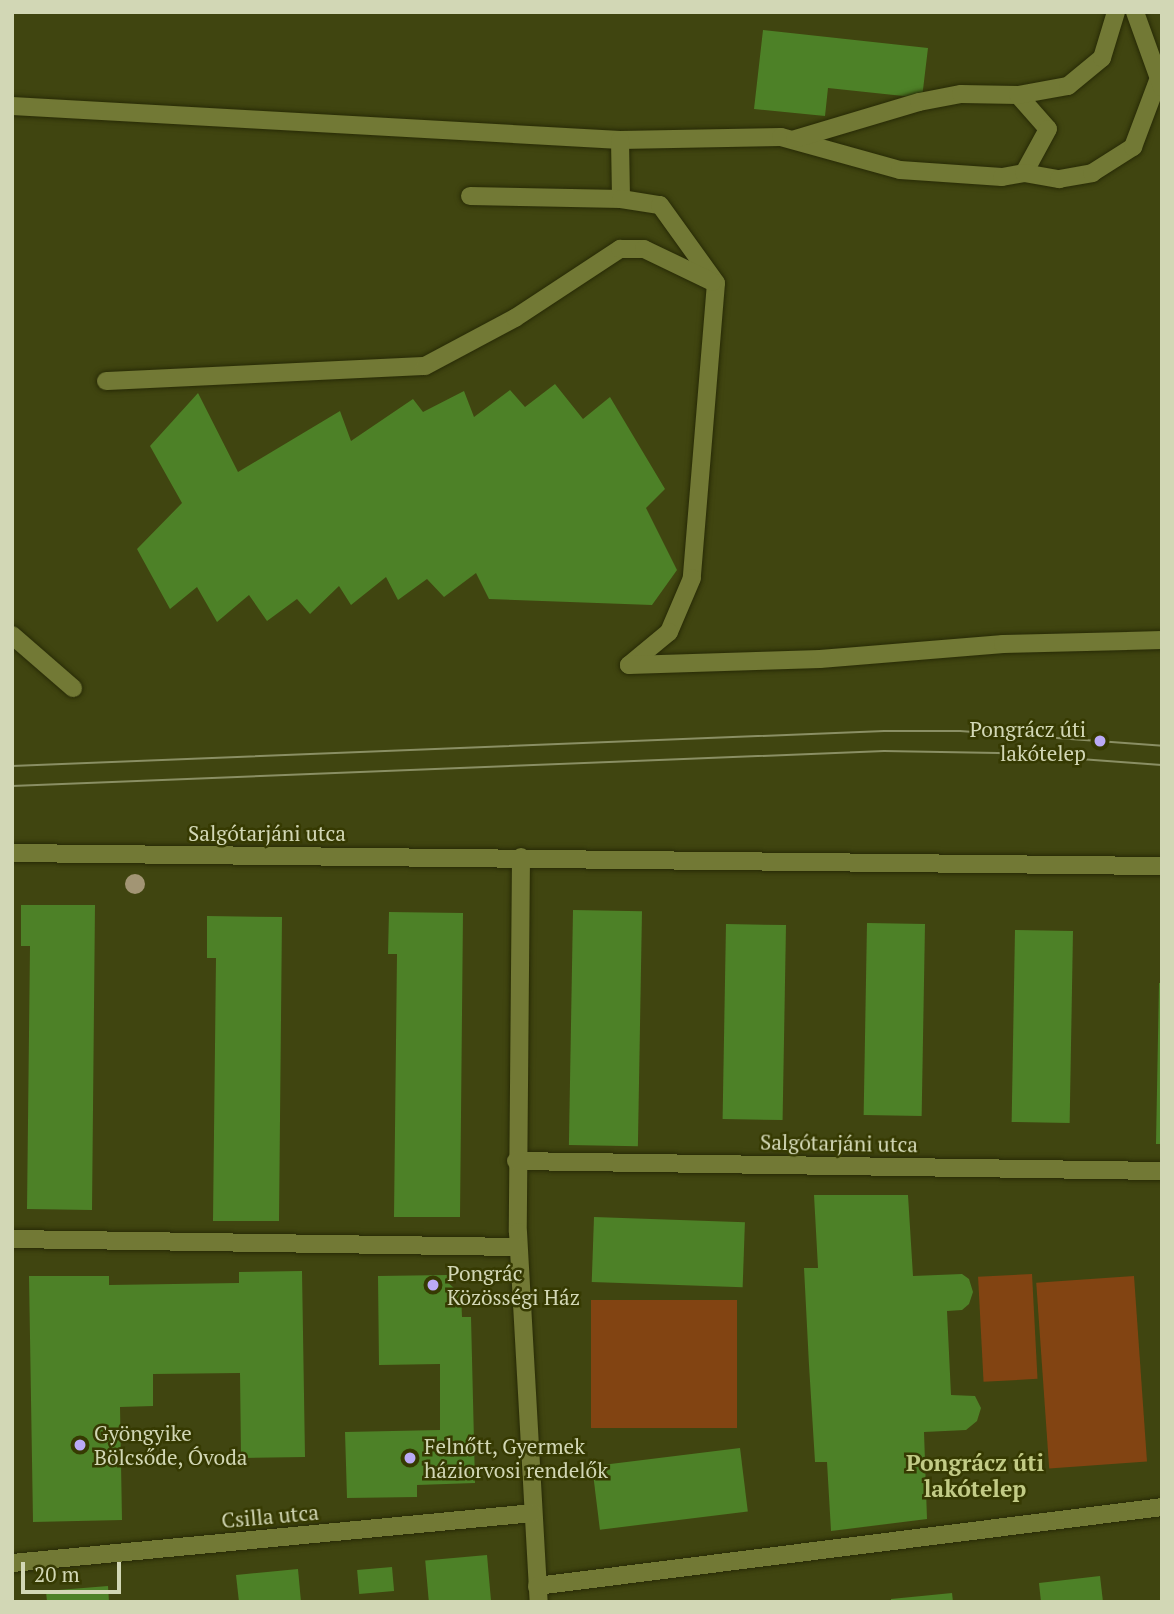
<!DOCTYPE html>
<meta charset="utf-8">
<style>
body{margin:0}
#map{position:relative;width:1174px;height:1614px;overflow:hidden;background:#404510;font-family:"PT Serif",serif}
div>[style]{position:absolute}
[style*='--x']{left:calc(var(--x)*1px);top:calc(var(--y)*1px);width:calc(var(--w)*1px);rotate:calc(var(--a)*1deg)}
.green>*{inset:0;background:#824412;transform-origin:0 0}
.building>*{inset:0;background:#4d8127;transform-origin:0 0}
.roads{filter:drop-shadow(0 0 2px #272a06) drop-shadow(0 0 2px #272a06)}
.service>*{height:18px;margin:-9px;padding:0 9px;transform-origin:9px;border-radius:9px;background:#727935}
.minor>*{height:18px;margin:-9px;padding:0 9px;transform-origin:9px;border-radius:9px;background:#727935}
.tertiary>*{height:18px;margin:-9px;padding:0 9px;transform-origin:9px;border-radius:9px;background:#727935}
.tram>*{height:2px;margin:-1px;padding:0 1px;transform-origin:1px;border-radius:1px;background:#8a8f64}
.trees>*{width:20px;height:20px;margin:-10px;border-radius:50%;background:#a29574}
.dots>*{width:19px;height:19px;translate:-50% -50%;box-sizing:border-box;border:4px solid #363a02;border-radius:50%}
span{translate:-50% -50%;white-space:nowrap;text-align:center;line-height:1.15;-webkit-text-stroke:5px #363a02;paint-order:stroke}
.poi-label{font-size:21px;color:#d2d7b5}
.right{translate:-100% -50%;text-align:right}
.left{translate:0 -50%;text-align:left}
.street-label{font-size:21px;color:#d2d7b5}
.neighbourhood-label{font-size:23px;color:#c2cb86;font-weight:700}
.frame{position:absolute;inset:0;border:14px solid #d2d7b5;pointer-events:none}
.scale{position:absolute;left:21px;top:1562px;width:100px;height:32px;box-sizing:border-box;border:4px solid #d2d7b5;border-top:0;padding-left:9px;font-size:21px;line-height:24px;white-space:nowrap;color:#d2d7b5;-webkit-text-stroke:5px #363a02;paint-order:stroke}
</style>
<div id="map">
<div class="green">
<div style="left:1032px;top:1274px;width:105px;height:54px;rotate:87deg"></div>
<div style="left:1134px;top:1276px;width:186px;height:98px;rotate:86deg"></div>
<div style="left:737px;top:1300px;width:128px;height:146px;rotate:90deg"></div>
</div>
<div class="building">
<div style="clip-path:polygon(763px 30px,928px 48px,922px 98px,828px 88px,825px 116px,754px 109px)"></div>
<div style="clip-path:polygon(555px 384px,583px 419px,610px 397px,665px 489px,646px 508px,677px 570px,652px 605px,489px 599px,476px 573px,444px 597px,427px 579px,398px 600px,386px 577px,351px 605px,339px 586px,310px 614px,297px 599px,267px 621px,249px 595px,217px 622px,197px 587px,170px 609px,137px 549px,182px 503px,150px 446px,198px 393px,238px 472px,340px 411px,351px 441px,413px 399px,423px 412px,464px 391px,474px 417px,510px 390px,525px 407px)"></div>
<div style="clip-path:polygon(21px 905px,95px 905px,92px 1210px,27px 1209px,30px 946px,21px 946px)"></div>
<div style="left:573px;top:910px;width:69px;height:235px;rotate:1deg"></div>
<div style="clip-path:polygon(389px 912px,463px 913px,460px 1217px,394px 1217px,397px 954px,388px 954px)"></div>
<div style="clip-path:polygon(207px 916px,282px 917px,279px 1221px,213px 1221px,216px 958px,207px 958px)"></div>
<div style="left:867px;top:923px;width:58px;height:192px;rotate:1deg"></div>
<div style="left:726px;top:924px;width:60px;height:195px;rotate:1deg"></div>
<div style="left:1015px;top:930px;width:58px;height:192px;rotate:1deg"></div>
<div style="clip-path:polygon(1159px 983px,1162px 983px,1162px 1144px,1156px 1144px)"></div>
<div style="clip-path:polygon(814px 1195px,908px 1195px,913px 1276px,962px 1274px,969px 1279px,973px 1292px,969px 1304px,962px 1310px,947px 1311px,951px 1395px,975px 1396px,981px 1408px,977px 1421px,966px 1430px,924px 1432px,927px 1519px,831px 1531px,827px 1462px,815px 1462px,809px 1365px,804px 1268px,818px 1268px)"></div>
<div style="left:594px;top:1217px;width:151px;height:65px;rotate:2deg"></div>
<div style="clip-path:polygon(302px 1271px,305px 1457px,241px 1458px,240px 1373px,153px 1374px,153px 1406px,120px 1407px,122px 1520px,33px 1522px,29px 1276px,109px 1276px,109px 1285px,239px 1283px,239px 1272px)"></div>
<div style="clip-path:polygon(447px 1275px,447px 1282px,461px 1294px,462px 1317px,471px 1317px,475px 1483px,417px 1485px,417px 1497px,347px 1498px,345px 1432px,440px 1430px,440px 1364px,379px 1365px,378px 1276px)"></div>
<div style="left:740px;top:1448px;width:64px;height:149px;rotate:83deg"></div>
<div style="left:487px;top:1555px;width:47px;height:62px;rotate:85deg"></div>
<div style="left:392px;top:1567px;width:24px;height:35px;rotate:85deg"></div>
<div style="clip-path:polygon(298px 1569px,301px 1602px,239px 1602px,236px 1575px)"></div>
<div style="clip-path:polygon(1100px 1576px,1103px 1602px,1041px 1602px,1039px 1583px)"></div>
<div style="clip-path:polygon(108px 1586px,109px 1602px,47px 1602px,46px 1591px)"></div>
<div style="clip-path:polygon(952px 1593px,953px 1602px,891px 1602px,891px 1599px)"></div>
</div>
<div class="roads">
<div class="service">
<div style="--x:1018;--y:95;--w:45;--a:48.6"></div>
<div style="--x:1048;--y:129;--w:50;--a:118.6"></div>
<div style="--x:12;--y:106;--w:609;--a:3.2"></div>
<div style="--x:620;--y:140;--w:161;--a:-1.1"></div>
<div style="--x:781;--y:137;--w:123;--a:15.5"></div>
<div style="--x:900;--y:170;--w:102;--a:3.9"></div>
<div style="--x:1002;--y:177;--w:22;--a:-10"></div>
<div style="--x:1024;--y:173;--w:36;--a:10"></div>
<div style="--x:1059;--y:179;--w:34;--a:-10"></div>
<div style="--x:1092;--y:173;--w:49;--a:-32.4"></div>
<div style="--x:1133;--y:147;--w:74;--a:-69.4"></div>
<div style="--x:795;--y:139;--w:129;--a:-16.6"></div>
<div style="--x:919;--y:102;--w:43;--a:-10.8"></div>
<div style="--x:961;--y:94;--w:57;--a:1"></div>
<div style="--x:1018;--y:95;--w:51;--a:-10.2"></div>
<div style="--x:1068;--y:86;--w:44;--a:-39.5"></div>
<div style="--x:1102;--y:58;--w:48;--a:-73.1"></div>
<div style="--x:620;--y:140;--w:59;--a:89"></div>
<div style="--x:470;--y:196;--w:151;--a:1.1"></div>
<div style="--x:621;--y:199;--w:39;--a:9"></div>
<div style="--x:660;--y:205;--w:96;--a:54.3"></div>
<div style="--x:716;--y:283;--w:296;--a:94.7"></div>
<div style="--x:692;--y:578;--w:59;--a:113.1"></div>
<div style="--x:669;--y:632;--w:52;--a:140.5"></div>
<div style="--x:106;--y:381;--w:319;--a:-2.7"></div>
<div style="--x:425;--y:366;--w:102;--a:-28.1"></div>
<div style="--x:515;--y:318;--w:126;--a:-33.3"></div>
<div style="--x:620;--y:249;--w:24;--a:0"></div>
<div style="--x:644;--y:249;--w:76;--a:25.6"></div>
<div style="--x:12;--y:635;--w:81;--a:41"></div>
<div style="--x:629;--y:665;--w:191;--a:-1.8"></div>
<div style="--x:820;--y:659;--w:184;--a:-4.7"></div>
<div style="--x:1003;--y:644;--w:159;--a:-1.4"></div>
</div>
<div class="minor">
<div style="--x:521;--y:857;--w:375;--a:90.5"></div>
<div style="--x:518;--y:1232;--w:371;--a:86.8"></div>
<div style="--x:516;--y:1161;--w:646;--a:0.89"></div>
<div style="--x:12;--y:1239;--w:506;--a:0.91"></div>
<div style="--x:12;--y:1563;--w:523;--a:-5.48"></div>
<div style="--x:537;--y:1586;--w:630;--a:-7.2"></div>
</div>
<div class="tertiary">
<div style="--x:1135;--y:12;--w:80;--a:70.2"></div>
<div style="--x:12;--y:853;--w:1150;--a:0.65"></div>
</div>
</div>
<div class="tram">
<div style="--x:12;--y:766;--w:873;--a:-2.3"></div>
<div style="--x:884;--y:731;--w:76;--a:0"></div>
<div style="--x:960;--y:731;--w:203;--a:4.2"></div>
<div style="--x:12;--y:786;--w:873;--a:-2.3"></div>
<div style="--x:884;--y:751;--w:114;--a:1"></div>
<div style="--x:998;--y:753;--w:164;--a:4.2"></div>
</div>
<div class="trees">
<div style="left:135px;top:884px"></div>
</div>
<div class="dots">
<div style="left:1100px;top:741px;background:#bbaaf6"></div>
<div style="left:433px;top:1285px;background:#bbaaf6"></div>
<div style="left:80px;top:1445px;background:#bbaaf6"></div>
<div style="left:410px;top:1458px;background:#bbaaf6"></div>
</div>
<div class="poi-label">
<span class="right" style="left:1086px;top:741px">Pongrácz úti<br>lakótelep</span>
<span class="left" style="left:447px;top:1285px">Pongrác<br>Közösségi Ház</span>
<span class="left" style="left:94px;top:1445px">Gyöngyike<br>Bölcsőde, Óvoda</span>
<span class="left" style="left:424px;top:1458px">Felnőtt, Gyermek<br>háziorvosi rendelők</span>
</div>
<div class="street-label">
<span style="left:267px;top:833px">Salgótarjáni utca</span>
<span style="left:839px;top:1143px;rotate:1deg">Salgótarjáni utca</span>
<span style="left:270px;top:1516px;rotate:-5deg">Csilla utca</span>
</div>
<div class="neighbourhood-label">
<span style="left:975px;top:1476px">Pongrácz úti<br>lakótelep</span>
</div>
<div class="frame"></div>
<div class="scale">20 m</div>
</div>
